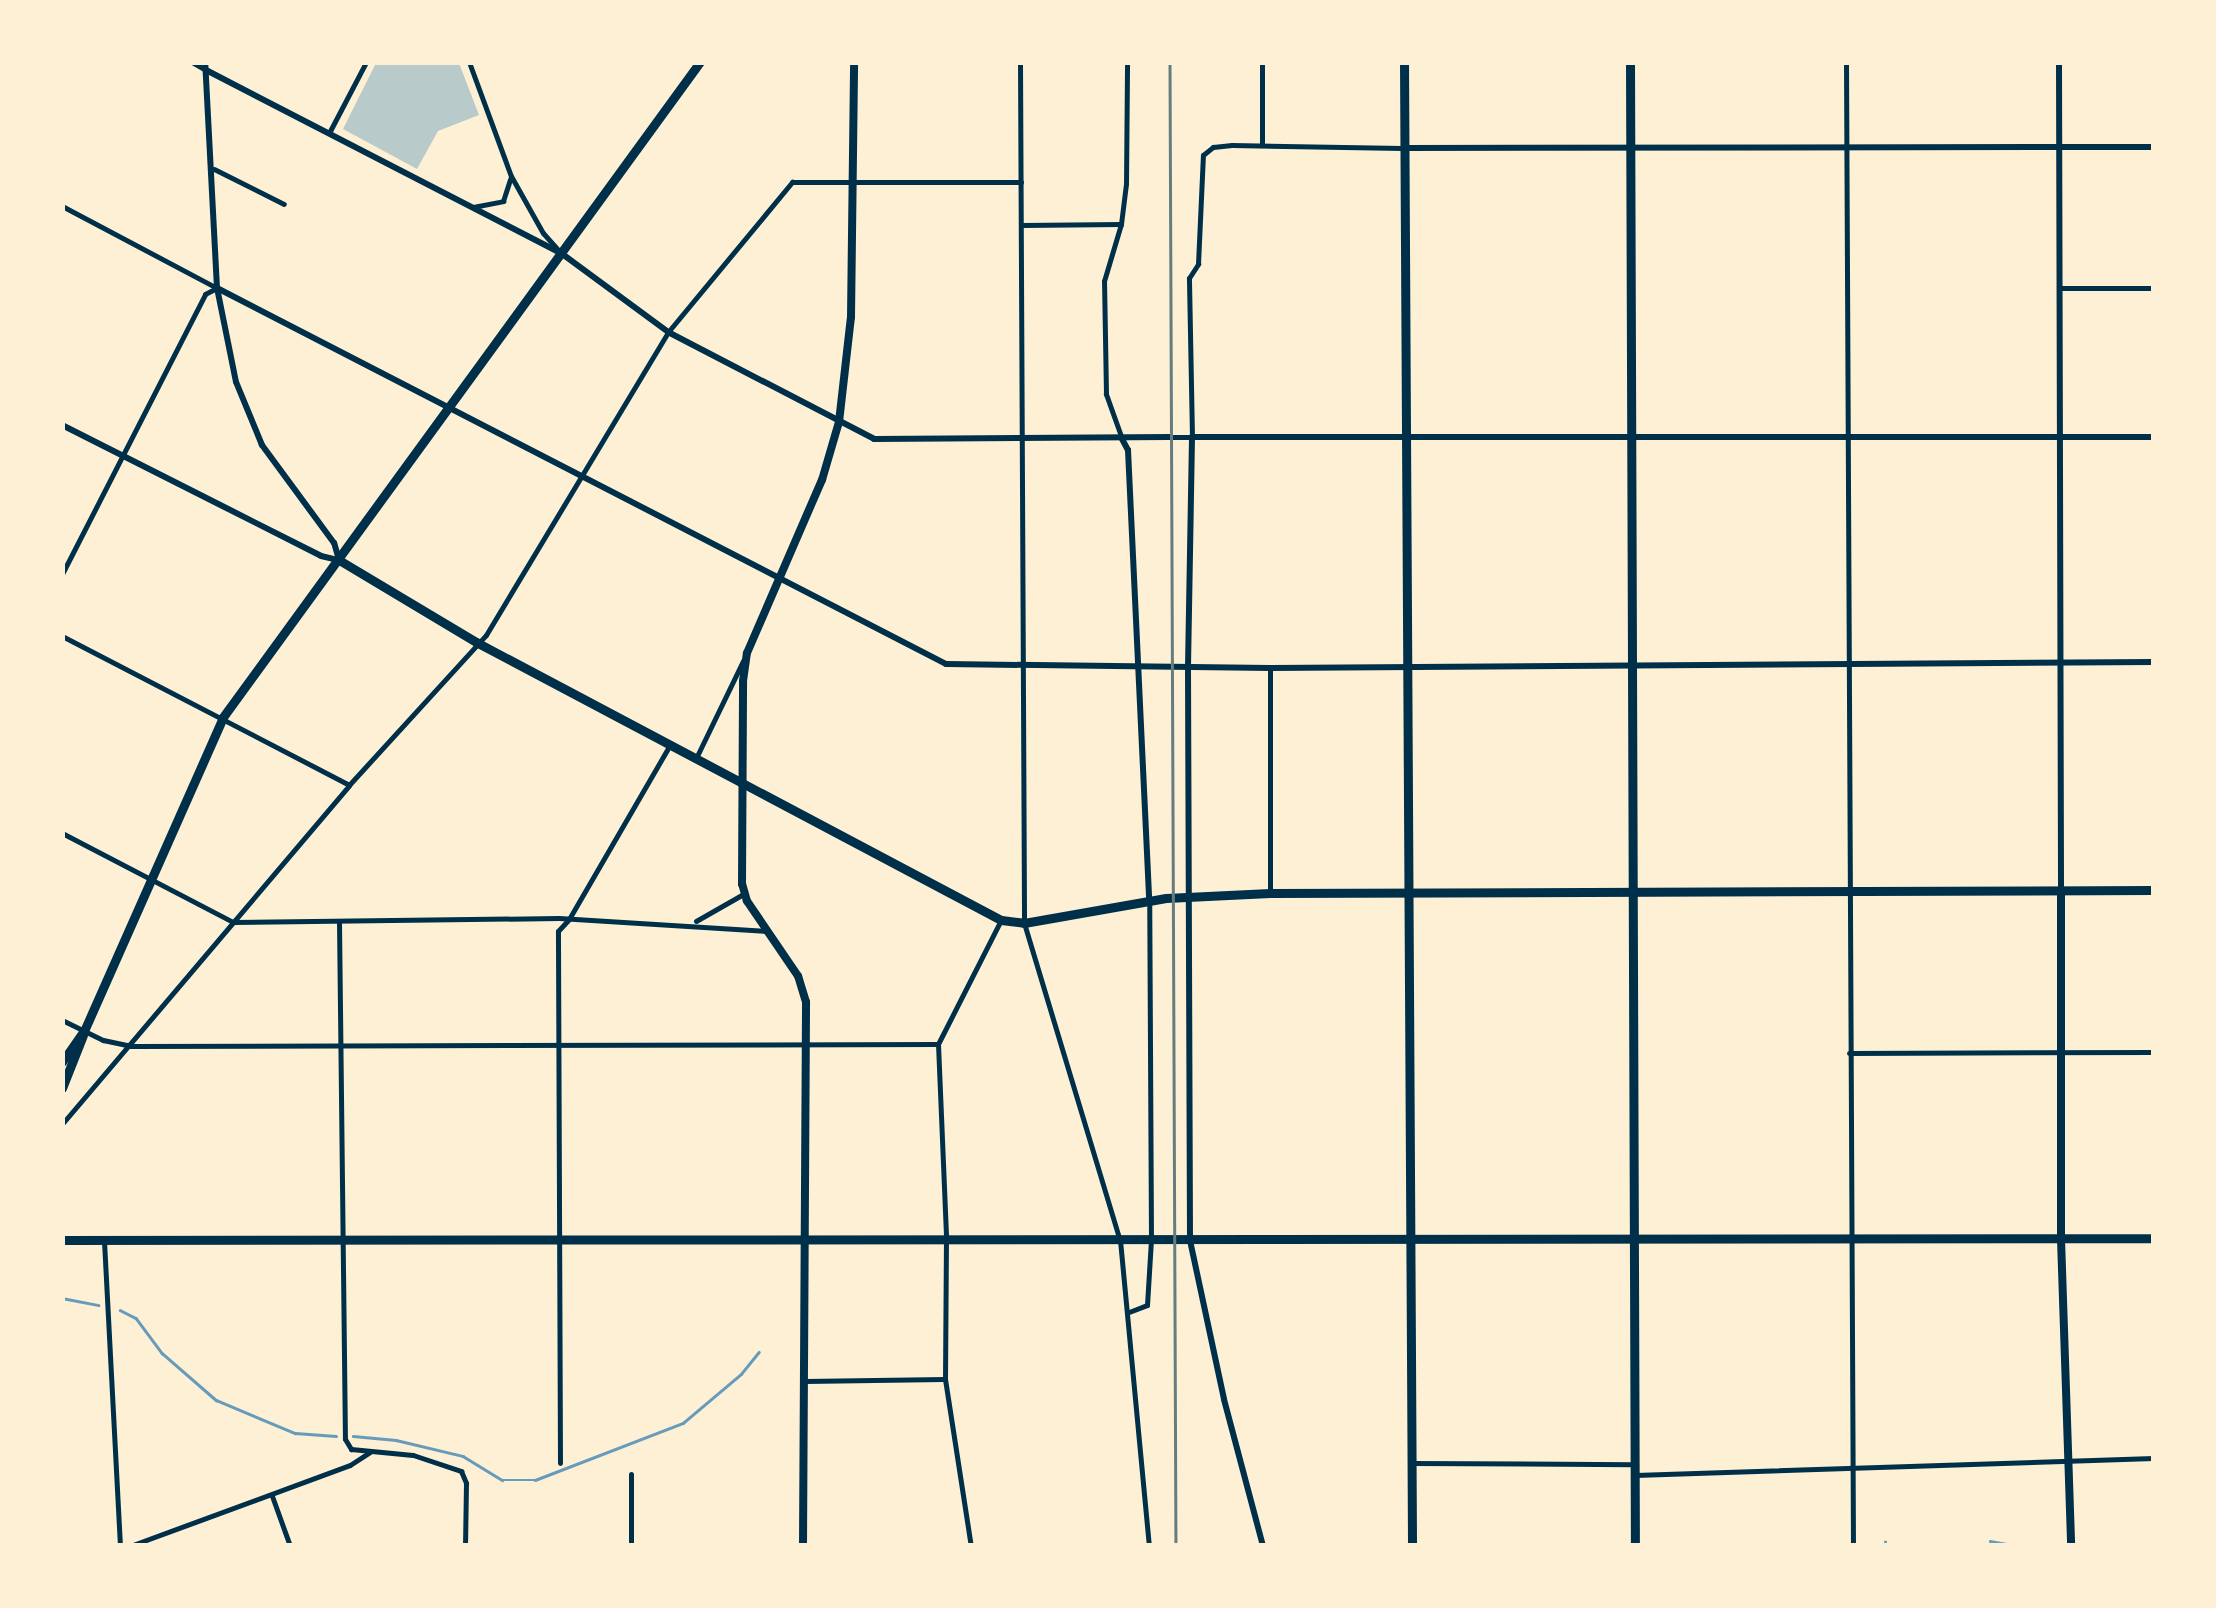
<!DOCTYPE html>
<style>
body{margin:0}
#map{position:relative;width:2216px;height:1608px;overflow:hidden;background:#fdf0d5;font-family:Karla,sans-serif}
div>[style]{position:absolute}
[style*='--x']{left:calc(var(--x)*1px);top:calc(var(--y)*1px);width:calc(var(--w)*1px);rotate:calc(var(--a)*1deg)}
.green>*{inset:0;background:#b9caca}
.stream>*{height:2.5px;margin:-1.25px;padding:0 1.25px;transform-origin:1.25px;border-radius:1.25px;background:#669bbc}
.minor>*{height:5px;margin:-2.5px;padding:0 2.5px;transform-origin:2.5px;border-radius:2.5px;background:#003049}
.tertiary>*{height:6px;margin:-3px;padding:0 3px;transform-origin:3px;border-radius:3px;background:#003049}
.secondary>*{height:8px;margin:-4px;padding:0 4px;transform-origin:4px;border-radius:4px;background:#003049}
.primary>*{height:9px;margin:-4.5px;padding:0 4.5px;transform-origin:4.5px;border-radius:4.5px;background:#003049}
.rail>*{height:2.5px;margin:-1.25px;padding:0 1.25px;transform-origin:1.25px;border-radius:1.25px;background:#657d81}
span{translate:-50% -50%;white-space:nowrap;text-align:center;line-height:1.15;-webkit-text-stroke:10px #fdf0d5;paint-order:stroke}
.frame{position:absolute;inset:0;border:65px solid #fdf0d5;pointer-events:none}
</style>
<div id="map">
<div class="green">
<div style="clip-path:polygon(376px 63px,459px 63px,479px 115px,438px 131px,417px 169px,343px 129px)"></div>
</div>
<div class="stream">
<div style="--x:62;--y:1298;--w:37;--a:11"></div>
<div style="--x:120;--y:1310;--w:18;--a:27"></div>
<div style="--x:136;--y:1318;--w:44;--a:53.4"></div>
<div style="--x:162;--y:1353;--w:72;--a:41"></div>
<div style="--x:216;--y:1400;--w:86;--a:22.7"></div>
<div style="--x:295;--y:1433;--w:41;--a:4.2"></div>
<div style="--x:353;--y:1436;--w:43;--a:5.3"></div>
<div style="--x:396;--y:1440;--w:69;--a:13.4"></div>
<div style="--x:463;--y:1456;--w:46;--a:31.6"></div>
<div style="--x:502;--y:1480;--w:33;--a:0"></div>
<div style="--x:535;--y:1480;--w:159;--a:-21.1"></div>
<div style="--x:683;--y:1423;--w:76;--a:-40.2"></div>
<div style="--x:741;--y:1374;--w:28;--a:-51"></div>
<div style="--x:1990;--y:1541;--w:29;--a:10"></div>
<div style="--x:1884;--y:1546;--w:4;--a:-76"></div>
<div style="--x:2149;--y:1546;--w:6;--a:-31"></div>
</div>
<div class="minor">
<div style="--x:192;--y:62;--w:16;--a:30"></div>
<div style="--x:469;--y:62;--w:121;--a:69.8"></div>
<div style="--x:511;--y:176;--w:65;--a:60.7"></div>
<div style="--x:543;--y:233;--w:24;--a:48"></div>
<div style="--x:1020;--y:62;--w:861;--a:89.73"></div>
<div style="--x:1024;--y:923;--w:331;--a:73.2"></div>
<div style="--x:1120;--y:1240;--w:307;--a:84.6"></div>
<div style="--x:1846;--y:62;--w:1484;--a:89.73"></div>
<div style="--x:330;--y:131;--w:78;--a:-62.4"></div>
<div style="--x:1262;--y:144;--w:82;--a:-90"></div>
<div style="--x:214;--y:169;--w:78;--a:26.6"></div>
<div style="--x:62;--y:206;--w:175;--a:27.9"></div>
<div style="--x:473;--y:207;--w:31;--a:-11"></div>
<div style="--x:503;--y:201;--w:23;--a:-72"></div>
<div style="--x:1022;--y:225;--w:99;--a:-0.6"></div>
<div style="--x:2059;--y:288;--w:95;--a:0"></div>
<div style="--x:1121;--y:436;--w:45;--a:-109.7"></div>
<div style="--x:1106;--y:394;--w:113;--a:-91"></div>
<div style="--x:1104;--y:281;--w:59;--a:-73.4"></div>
<div style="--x:1121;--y:224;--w:40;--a:-82.9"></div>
<div style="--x:1126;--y:184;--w:122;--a:-89.5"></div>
<div style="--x:1170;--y:437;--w:22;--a:0"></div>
<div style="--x:1192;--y:437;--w:159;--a:-91.1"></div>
<div style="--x:1189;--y:278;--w:17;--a:-57"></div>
<div style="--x:1198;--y:264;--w:109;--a:-87.4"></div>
<div style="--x:1203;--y:155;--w:13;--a:-39"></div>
<div style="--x:1213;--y:147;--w:19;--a:-6"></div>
<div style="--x:1232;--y:145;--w:170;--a:1"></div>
<div style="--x:62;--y:574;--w:314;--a:-62.9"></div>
<div style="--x:205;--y:294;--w:13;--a:-27"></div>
<div style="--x:62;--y:636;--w:322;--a:27.4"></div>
<div style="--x:1270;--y:668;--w:225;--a:90"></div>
<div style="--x:697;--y:756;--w:106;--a:-64.2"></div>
<div style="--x:62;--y:833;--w:193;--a:27.5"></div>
<div style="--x:233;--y:922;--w:326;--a:-0.7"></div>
<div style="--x:559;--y:918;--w:208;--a:3.6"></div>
<div style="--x:696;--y:921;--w:56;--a:-29.7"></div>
<div style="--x:339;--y:922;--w:517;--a:89.34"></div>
<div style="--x:345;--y:1439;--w:12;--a:59"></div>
<div style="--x:351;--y:1449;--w:62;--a:5.5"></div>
<div style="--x:413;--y:1455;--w:51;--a:18.4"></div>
<div style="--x:461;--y:1471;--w:13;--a:67"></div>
<div style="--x:466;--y:1483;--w:63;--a:90.9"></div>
<div style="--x:62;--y:1020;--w:46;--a:26"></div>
<div style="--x:103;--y:1040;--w:29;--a:12"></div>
<div style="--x:131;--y:1046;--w:807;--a:-0.14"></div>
<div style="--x:938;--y:1044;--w:139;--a:-63.1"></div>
<div style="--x:938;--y:1044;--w:193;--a:87.6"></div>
<div style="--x:946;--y:1237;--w:142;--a:90.4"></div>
<div style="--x:945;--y:1379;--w:169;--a:81.2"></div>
<div style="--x:1849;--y:1053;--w:305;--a:-0.2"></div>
<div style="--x:62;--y:1124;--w:444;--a:-49.7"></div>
<div style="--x:349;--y:785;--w:203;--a:-47.6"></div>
<div style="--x:486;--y:635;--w:353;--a:-59"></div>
<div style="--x:668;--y:332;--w:195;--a:-50.4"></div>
<div style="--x:792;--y:182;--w:229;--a:0"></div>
<div style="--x:104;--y:1241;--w:305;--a:87"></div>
<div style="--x:1129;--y:1312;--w:19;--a:-21"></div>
<div style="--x:1147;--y:1305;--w:65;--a:-86.5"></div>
<div style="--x:1151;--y:1240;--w:340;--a:-90.3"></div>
<div style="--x:805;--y:1381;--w:139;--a:-0.8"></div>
<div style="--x:560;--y:1463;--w:532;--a:-90.22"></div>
<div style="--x:558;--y:931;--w:16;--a:-47"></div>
<div style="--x:569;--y:919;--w:203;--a:-59.9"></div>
<div style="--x:1412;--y:1463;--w:222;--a:0.3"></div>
<div style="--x:1635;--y:1475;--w:519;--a:-1.88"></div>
<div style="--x:272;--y:1496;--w:53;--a:70.2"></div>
<div style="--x:130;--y:1546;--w:234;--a:-20.2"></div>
<div style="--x:350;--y:1465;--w:24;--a:-33"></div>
<div style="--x:631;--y:1546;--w:72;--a:-90"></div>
</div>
<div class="tertiary">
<div style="--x:2059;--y:62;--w:829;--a:89.86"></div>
<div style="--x:206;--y:70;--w:399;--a:27.3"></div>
<div style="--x:561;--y:253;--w:133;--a:36.4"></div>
<div style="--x:668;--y:332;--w:232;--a:27.4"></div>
<div style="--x:874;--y:439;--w:296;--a:-0.4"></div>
<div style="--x:1405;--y:148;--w:749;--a:-0.08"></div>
<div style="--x:217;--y:288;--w:820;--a:27.28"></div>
<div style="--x:946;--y:664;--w:324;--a:0.7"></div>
<div style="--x:1270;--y:668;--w:884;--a:-0.39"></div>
<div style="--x:62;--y:425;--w:290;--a:26.8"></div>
<div style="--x:321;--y:556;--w:18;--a:13"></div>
<div style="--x:339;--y:560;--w:18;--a:-106"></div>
<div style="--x:334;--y:543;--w:122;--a:-126.3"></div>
<div style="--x:262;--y:445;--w:68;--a:-112.4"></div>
<div style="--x:236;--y:382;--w:96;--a:-101.4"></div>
<div style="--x:217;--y:288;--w:226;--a:-93"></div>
<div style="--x:1121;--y:437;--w:15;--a:62"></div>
<div style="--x:1128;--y:450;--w:449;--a:87.3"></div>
<div style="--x:1263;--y:1546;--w:152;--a:-104.9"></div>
<div style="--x:1224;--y:1399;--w:163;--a:-102.1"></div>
<div style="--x:1190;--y:1240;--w:573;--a:-90.2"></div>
<div style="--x:1188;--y:667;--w:230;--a:-89"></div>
<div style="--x:1192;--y:437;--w:962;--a:0"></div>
</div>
<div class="secondary">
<div style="--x:2061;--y:891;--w:348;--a:90"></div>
<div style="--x:2061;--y:1239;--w:307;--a:88.1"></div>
<div style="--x:803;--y:1546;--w:544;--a:-89.68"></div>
<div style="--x:806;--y:1002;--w:27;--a:-107"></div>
<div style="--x:798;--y:976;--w:91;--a:-124.2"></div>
<div style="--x:747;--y:901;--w:18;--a:-106"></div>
<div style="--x:742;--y:884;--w:203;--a:-89.7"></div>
<div style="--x:743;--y:681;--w:28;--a:-82"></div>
<div style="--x:747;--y:653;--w:189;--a:-66.6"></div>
<div style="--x:822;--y:480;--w:60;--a:-73.7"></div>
<div style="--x:839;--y:422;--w:106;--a:-83.5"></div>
<div style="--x:851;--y:317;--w:255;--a:-89.3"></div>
</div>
<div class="primary">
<div style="--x:1404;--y:62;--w:1484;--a:89.69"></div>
<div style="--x:1630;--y:62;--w:1484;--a:89.81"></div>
<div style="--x:339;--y:560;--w:160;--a:30.9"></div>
<div style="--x:476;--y:642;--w:594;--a:27.9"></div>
<div style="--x:1001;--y:920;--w:23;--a:7"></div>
<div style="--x:1024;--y:923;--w:144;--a:-10"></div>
<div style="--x:1166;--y:898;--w:104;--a:-2.8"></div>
<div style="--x:1270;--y:893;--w:884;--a:-0.19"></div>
<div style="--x:62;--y:1062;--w:38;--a:-55"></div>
<div style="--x:84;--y:1031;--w:343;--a:-66.1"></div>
<div style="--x:223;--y:717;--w:810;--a:-53.94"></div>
<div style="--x:62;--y:1088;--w:57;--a:-68.4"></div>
<div style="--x:62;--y:1240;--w:2092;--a:-0.05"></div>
</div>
<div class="rail">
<div style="--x:1170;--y:62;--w:1484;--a:89.77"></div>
</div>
<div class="frame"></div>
</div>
